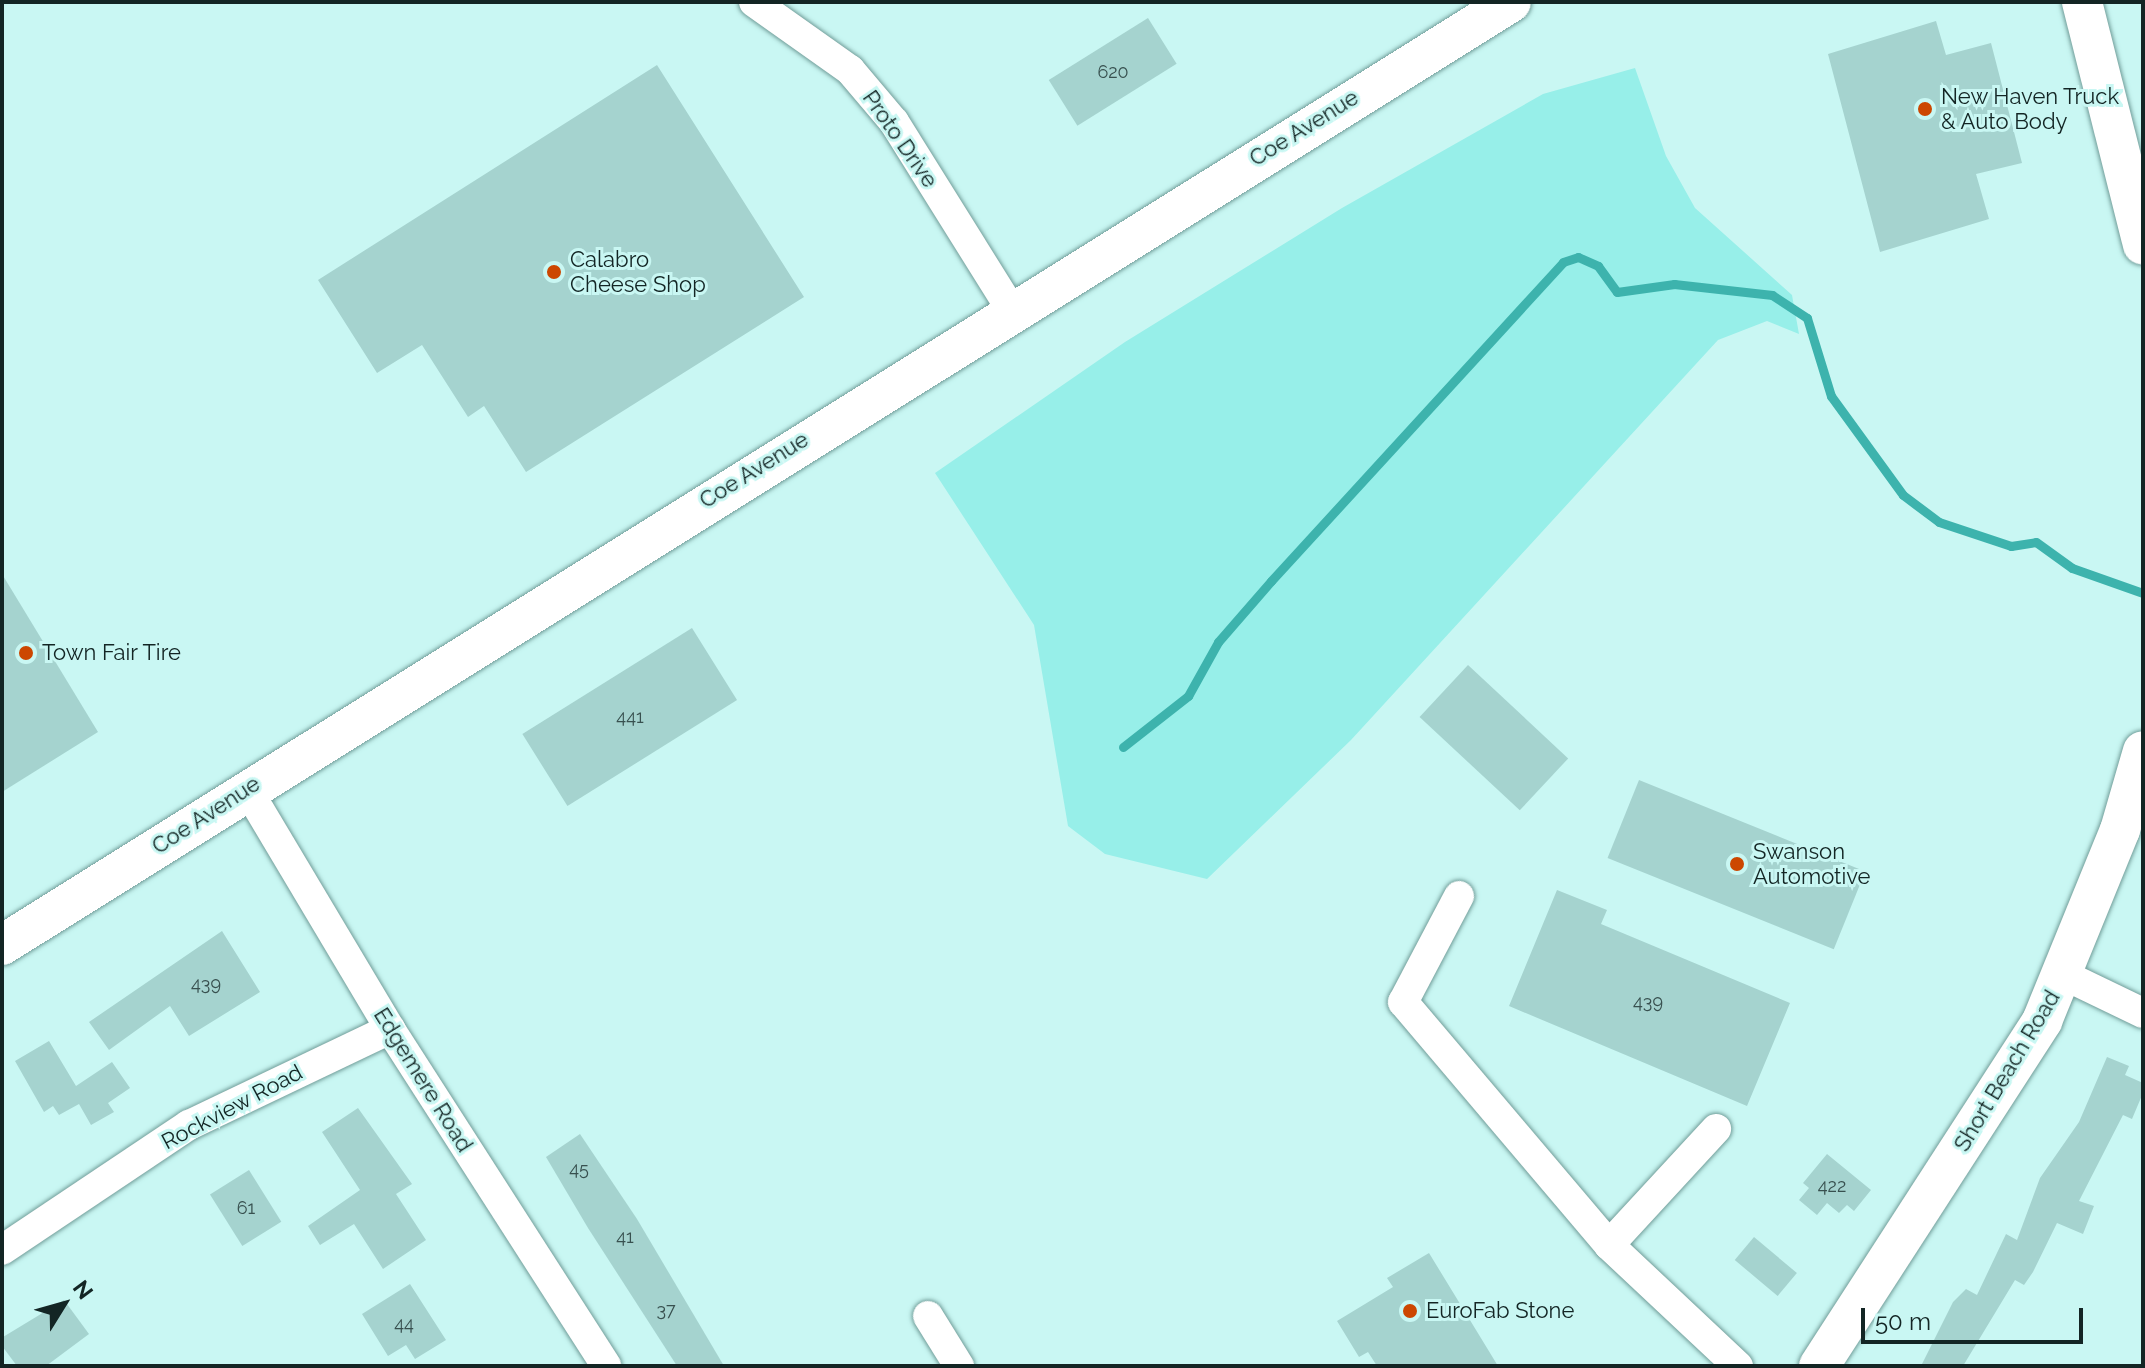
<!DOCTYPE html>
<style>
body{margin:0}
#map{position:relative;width:2145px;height:1368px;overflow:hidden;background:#c9f7f3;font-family:Raleway,sans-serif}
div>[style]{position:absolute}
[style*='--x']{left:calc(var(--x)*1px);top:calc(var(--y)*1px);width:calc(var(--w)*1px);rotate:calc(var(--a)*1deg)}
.green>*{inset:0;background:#97efe9}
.stream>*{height:9px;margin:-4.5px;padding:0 4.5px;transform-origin:4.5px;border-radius:4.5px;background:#3db3ad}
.building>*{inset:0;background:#a5d3cf;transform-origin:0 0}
.roads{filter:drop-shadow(0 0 2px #719d99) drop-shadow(0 0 2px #719d99)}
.minor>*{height:30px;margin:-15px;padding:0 15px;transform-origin:15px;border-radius:15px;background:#fff}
.major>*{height:40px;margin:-20px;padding:0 20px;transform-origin:20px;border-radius:20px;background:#fff}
.dots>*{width:22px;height:22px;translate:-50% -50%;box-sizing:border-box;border:4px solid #c9f7f3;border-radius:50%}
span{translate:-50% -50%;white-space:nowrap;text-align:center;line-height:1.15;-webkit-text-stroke:6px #c9f7f3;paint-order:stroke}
.number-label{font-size:18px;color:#38504f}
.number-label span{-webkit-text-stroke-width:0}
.poi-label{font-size:22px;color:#132524}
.left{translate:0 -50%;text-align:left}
.street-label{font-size:22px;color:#132524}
.frame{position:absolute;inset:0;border:4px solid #132524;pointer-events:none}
.north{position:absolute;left:24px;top:1264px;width:80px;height:80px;-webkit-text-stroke:6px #c9f7f3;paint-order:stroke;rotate:53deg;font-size:22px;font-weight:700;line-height:32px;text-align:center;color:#132524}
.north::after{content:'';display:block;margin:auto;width:28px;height:36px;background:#132524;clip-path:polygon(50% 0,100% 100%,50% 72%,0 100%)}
.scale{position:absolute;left:1861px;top:1308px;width:222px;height:36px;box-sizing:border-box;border:4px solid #132524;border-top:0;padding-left:10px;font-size:24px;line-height:28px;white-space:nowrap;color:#132524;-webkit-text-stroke:6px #c9f7f3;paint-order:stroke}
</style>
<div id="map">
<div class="green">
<div style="clip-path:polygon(1635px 68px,1666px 156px,1695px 208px,1792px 295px,1799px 334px,1767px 321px,1718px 340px,1351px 740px,1207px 879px,1105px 854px,1068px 826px,1034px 625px,935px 473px,1125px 342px,1342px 208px,1543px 94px)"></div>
</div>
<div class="stream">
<div style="--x:1123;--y:747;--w:83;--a:-38.1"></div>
<div style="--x:1188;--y:696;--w:62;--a:-60.9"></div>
<div style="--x:1218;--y:642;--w:81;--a:-49"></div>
<div style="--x:1271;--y:581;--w:432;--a:-47.5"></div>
<div style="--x:1563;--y:262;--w:16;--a:-18"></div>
<div style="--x:1578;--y:257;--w:22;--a:24"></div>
<div style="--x:1598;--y:266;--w:32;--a:54"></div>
<div style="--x:1617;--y:292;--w:58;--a:-8"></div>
<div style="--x:1674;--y:284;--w:99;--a:6.4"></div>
<div style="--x:1772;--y:295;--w:42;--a:33.3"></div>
<div style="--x:1807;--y:318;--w:82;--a:72.9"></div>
<div style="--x:1831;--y:396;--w:122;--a:54"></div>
<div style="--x:1903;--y:495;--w:45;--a:36.9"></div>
<div style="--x:1939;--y:522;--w:76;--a:18.4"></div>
<div style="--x:2011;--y:546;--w:25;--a:-9"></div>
<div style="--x:2036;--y:542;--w:44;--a:35.8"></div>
<div style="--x:2072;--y:568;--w:75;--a:19.4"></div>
</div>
<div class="building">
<div style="left:1148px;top:18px;width:54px;height:117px;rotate:58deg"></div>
<div style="clip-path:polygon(1936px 21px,1946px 55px,1991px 43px,2022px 163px,1976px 174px,1989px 219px,1880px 252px,1828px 54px)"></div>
<div style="clip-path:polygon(657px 65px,804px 297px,526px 472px,484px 406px,468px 417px,422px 345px,377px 373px,318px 280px)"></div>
<div style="clip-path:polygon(2px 574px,98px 732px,2px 792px)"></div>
<div style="left:692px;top:628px;width:85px;height:200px;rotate:58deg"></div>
<div style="left:1468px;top:665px;width:137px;height:71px;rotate:43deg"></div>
<div style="left:1639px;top:780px;width:244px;height:84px;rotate:22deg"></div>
<div style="clip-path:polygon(1557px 890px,1607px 910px,1601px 924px,1790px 1003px,1747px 1106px,1509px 1006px)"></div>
<div style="clip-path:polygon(222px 931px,260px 992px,189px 1036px,170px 1006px,109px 1050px,89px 1022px)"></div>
<div style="clip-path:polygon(49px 1041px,76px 1086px,112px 1062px,130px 1088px,108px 1103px,114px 1112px,91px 1125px,79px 1104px,59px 1115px,53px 1106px,44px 1112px,15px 1061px)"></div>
<div style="clip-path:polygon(2107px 1057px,2129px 1066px,2125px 1075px,2143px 1083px,2143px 1093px,2132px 1119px,2123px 1115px,2079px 1201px,2094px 1206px,2083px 1234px,2057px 1223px,2033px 1272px,2024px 1285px,2015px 1280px,1963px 1366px,1921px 1366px,1953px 1302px,1966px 1289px,1977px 1295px,2006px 1234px,2017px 1240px,2040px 1178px,2079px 1122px)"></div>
<div style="clip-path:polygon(358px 1108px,412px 1184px,396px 1194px,426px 1240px,383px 1269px,354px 1224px,320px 1245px,308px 1226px,360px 1190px,322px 1132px)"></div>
<div style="clip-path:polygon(580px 1134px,637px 1219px,724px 1366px,677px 1366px,588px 1228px,546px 1157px)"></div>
<div style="clip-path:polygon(1827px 1154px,1871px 1190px,1854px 1211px,1847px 1205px,1839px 1213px,1827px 1203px,1817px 1215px,1799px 1200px,1809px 1188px,1803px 1183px)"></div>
<div style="left:249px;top:1170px;width:61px;height:46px;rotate:58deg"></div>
<div style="left:1754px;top:1237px;width:56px;height:30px;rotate:40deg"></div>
<div style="clip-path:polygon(1429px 1253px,1498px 1366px,1377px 1366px,1368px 1352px,1359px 1357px,1337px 1321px,1393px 1287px,1387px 1278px)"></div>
<div style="clip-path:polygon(410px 1284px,446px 1340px,415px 1359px,406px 1345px,388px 1356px,362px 1314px)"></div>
<div style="clip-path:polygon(64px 1300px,89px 1334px,46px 1366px,17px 1366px,2px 1346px,3px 1337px)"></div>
</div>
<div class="roads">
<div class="minor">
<div style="--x:754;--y:2;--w:118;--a:35.3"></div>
<div style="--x:850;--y:70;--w:68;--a:49.8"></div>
<div style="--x:894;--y:122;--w:221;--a:58"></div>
<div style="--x:247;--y:789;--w:279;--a:59.2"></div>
<div style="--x:390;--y:1029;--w:400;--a:57.3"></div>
<div style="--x:1459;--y:896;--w:120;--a:117.8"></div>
<div style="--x:1403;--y:1002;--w:319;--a:49.7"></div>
<div style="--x:1609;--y:1245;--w:177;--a:43.2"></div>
<div style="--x:2064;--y:975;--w:88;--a:25.7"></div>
<div style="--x:1609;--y:1245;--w:158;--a:-47.3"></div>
<div style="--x:2;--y:1250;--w:225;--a:-33.8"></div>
<div style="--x:189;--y:1125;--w:223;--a:-25.5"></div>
<div style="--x:928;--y:1316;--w:59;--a:58.2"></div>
</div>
<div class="major">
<div style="--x:2082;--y:2;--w:250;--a:75.9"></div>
<div style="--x:2;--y:945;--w:1779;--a:-32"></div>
<div style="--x:1819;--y:1366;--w:411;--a:-57.1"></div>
<div style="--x:2042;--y:1021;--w:206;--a:-67.8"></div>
<div style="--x:2120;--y:830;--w:82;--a:-73.8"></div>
</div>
</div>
<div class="dots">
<div style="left:1925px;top:109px;background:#cc4701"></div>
<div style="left:554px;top:272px;background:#cc4701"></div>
<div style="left:26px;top:653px;background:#cc4701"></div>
<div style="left:1737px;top:864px;background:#cc4701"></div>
<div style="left:1410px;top:1311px;background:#cc4701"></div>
</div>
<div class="number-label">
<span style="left:1113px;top:72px">620</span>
<span style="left:630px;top:717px">441</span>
<span style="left:206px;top:984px">439</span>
<span style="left:1648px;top:1002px">439</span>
<span style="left:579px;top:1169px">45</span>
<span style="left:1832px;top:1186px">422</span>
<span style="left:246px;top:1208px">61</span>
<span style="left:625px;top:1237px">41</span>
<span style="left:666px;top:1310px">37</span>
<span style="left:404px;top:1324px">44</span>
</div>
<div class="poi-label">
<span class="left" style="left:1941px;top:109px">New Haven Truck<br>&amp; Auto Body</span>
<span class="left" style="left:570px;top:272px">Calabro<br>Cheese Shop</span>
<span class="left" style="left:42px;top:653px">Town Fair Tire</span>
<span class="left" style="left:1753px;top:864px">Swanson<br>Automotive</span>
<span class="left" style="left:1426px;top:1311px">EuroFab Stone</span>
</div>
<div class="street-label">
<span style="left:1304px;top:128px;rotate:-32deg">Coe Avenue</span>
<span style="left:900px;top:139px;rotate:55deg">Proto Drive</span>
<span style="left:754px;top:470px;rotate:-32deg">Coe Avenue</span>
<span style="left:206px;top:815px;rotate:-33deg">Coe Avenue</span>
<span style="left:2007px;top:1071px;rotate:-59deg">Short Beach Road</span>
<span style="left:423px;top:1080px;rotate:58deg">Edgemere Road</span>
<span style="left:232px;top:1107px;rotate:-28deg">Rockview Road</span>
</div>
<div class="frame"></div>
<div class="north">N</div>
<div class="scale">50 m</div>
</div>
